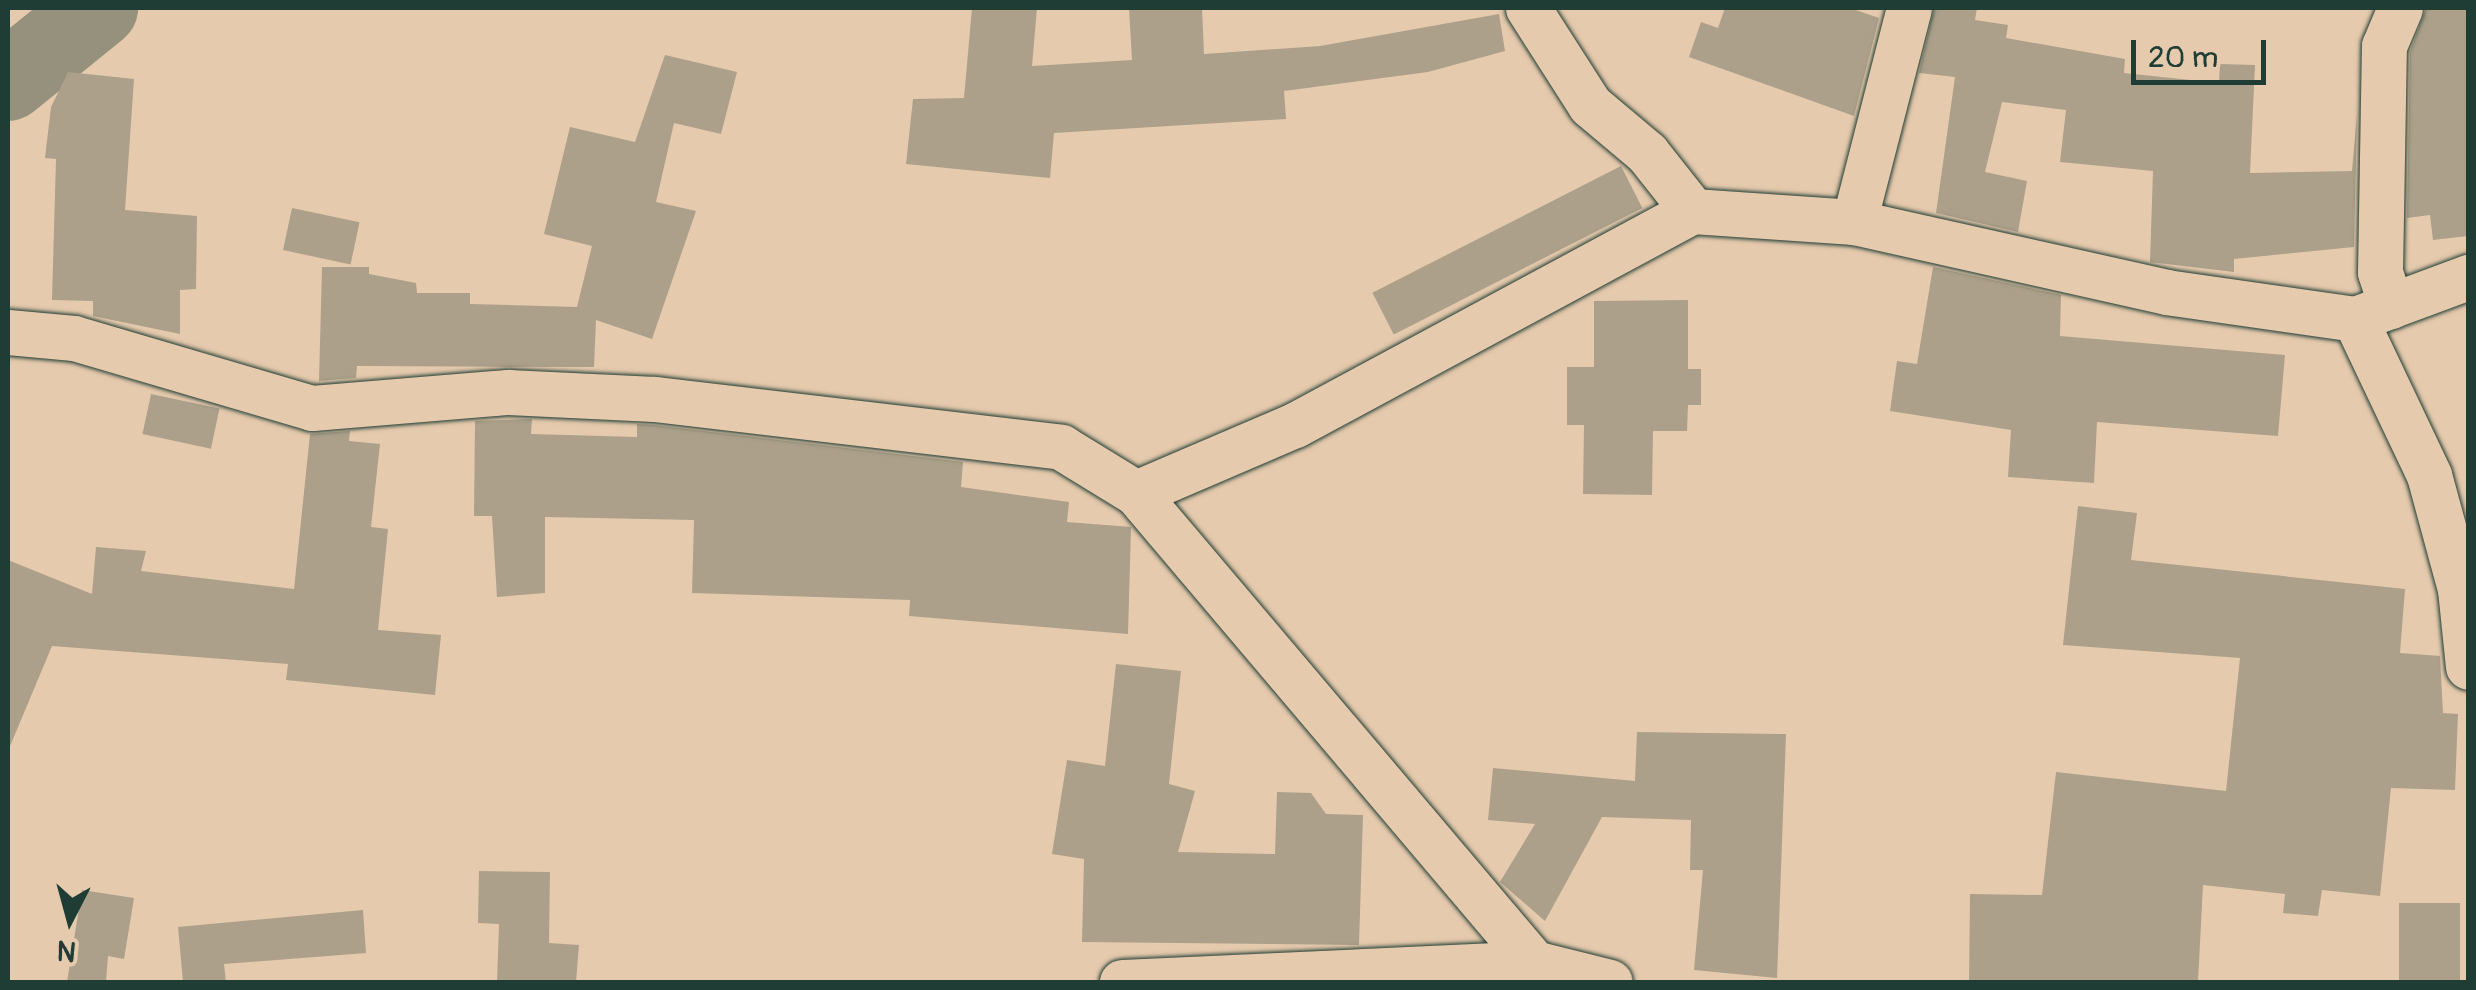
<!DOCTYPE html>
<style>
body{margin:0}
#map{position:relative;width:2476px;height:990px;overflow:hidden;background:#e6caad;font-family:Pangolin,sans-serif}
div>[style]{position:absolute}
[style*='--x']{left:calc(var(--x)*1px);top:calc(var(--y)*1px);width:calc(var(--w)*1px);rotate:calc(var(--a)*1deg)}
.river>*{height:80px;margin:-40px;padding:0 40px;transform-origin:40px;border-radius:40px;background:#95917c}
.building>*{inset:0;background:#aca08a;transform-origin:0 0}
.roads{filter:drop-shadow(0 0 2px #1f3d34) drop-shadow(0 0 2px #1f3d34)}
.street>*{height:45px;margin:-22.5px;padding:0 22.5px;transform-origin:22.5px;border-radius:22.5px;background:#e6caad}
span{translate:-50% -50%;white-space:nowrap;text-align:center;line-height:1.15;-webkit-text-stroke:10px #e6caad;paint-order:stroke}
.frame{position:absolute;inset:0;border:10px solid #1f3d34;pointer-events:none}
.north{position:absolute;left:20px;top:870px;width:100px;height:100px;-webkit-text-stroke:8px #e6caad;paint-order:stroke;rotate:186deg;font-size:28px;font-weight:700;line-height:40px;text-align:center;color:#1f3d34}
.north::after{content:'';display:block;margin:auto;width:35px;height:45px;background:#1f3d34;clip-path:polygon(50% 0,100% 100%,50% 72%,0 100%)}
.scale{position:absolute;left:2131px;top:40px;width:135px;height:45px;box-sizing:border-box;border:5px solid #1f3d34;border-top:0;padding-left:12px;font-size:30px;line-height:35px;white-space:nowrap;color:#1f3d34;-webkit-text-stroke:8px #e6caad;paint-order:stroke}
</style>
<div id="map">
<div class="river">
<div style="--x:8;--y:81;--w:116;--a:-39"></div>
</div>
<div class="building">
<div style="clip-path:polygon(972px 8px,1037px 8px,1032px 66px,1132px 60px,1129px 8px,1202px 8px,1204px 54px,1320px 46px,1499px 14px,1505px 51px,1428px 72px,1284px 91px,1286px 119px,1054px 133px,1050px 178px,906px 164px,913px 99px,964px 98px)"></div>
<div style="clip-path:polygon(1725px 8px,1850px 8px,1879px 18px,1854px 116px,1689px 57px,1701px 22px,1718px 28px)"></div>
<div style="clip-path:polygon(1934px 8px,1977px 8px,1975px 20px,2008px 25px,2006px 38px,2125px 59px,2124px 73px,2219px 83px,2220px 64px,2255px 65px,2250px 173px,2352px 171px,2357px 114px,2354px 247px,2234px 259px,2234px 272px,2150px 262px,2153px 171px,2060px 162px,2066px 110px,2002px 102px,1985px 172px,2027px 181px,2018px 232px,1936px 213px,1955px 77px,1919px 73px)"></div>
<div style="clip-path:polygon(2426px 8px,2468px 8px,2468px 236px,2433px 240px,2430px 215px,2407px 218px,2410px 52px)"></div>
<div style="clip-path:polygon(665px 55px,737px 72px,721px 134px,674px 123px,656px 202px,696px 211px,652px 339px,596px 320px,594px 367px,357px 366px,356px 378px,319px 381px,322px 267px,369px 267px,369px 274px,416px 283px,417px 293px,470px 293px,470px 304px,577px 307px,592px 246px,544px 234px,570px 127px,635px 142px)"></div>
<div style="clip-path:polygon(68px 72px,134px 79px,125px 210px,197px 216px,196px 289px,180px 290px,180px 334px,93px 316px,93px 301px,52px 300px,56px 159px,45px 158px,51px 107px)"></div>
<div style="left:1621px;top:166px;width:47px;height:279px;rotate:63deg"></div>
<div style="left:292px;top:208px;width:69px;height:43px;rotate:12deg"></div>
<div style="clip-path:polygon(1933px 267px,2061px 295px,2060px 336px,2285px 355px,2278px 436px,2097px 422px,2094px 483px,2008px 477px,2011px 430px,1890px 411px,1897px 361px,1917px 364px)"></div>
<div style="clip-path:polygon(1688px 300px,1688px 369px,1701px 369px,1701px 405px,1688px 405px,1687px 431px,1653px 431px,1652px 495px,1583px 494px,1584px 425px,1567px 425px,1567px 367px,1594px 367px,1594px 301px)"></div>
<div style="left:151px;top:394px;width:70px;height:41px;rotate:12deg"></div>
<div style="clip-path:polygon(532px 419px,531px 434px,637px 437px,637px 424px,653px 425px,963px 462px,961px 487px,1069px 502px,1067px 522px,1131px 527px,1128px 634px,909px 616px,910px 600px,692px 593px,694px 520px,545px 517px,545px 593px,497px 597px,492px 516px,474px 516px,475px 421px)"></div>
<div style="clip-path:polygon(350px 431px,349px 441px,380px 444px,371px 527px,388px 529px,378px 630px,441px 635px,435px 695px,286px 680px,288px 664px,52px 646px,8px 751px,8px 560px,92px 594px,96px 547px,146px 551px,141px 571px,294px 589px,310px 434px)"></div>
<div style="clip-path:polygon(2078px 506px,2137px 513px,2131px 560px,2405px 589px,2400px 653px,2440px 656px,2443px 713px,2458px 714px,2455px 790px,2391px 788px,2380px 896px,2322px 890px,2318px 916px,2283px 913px,2285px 894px,2203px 885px,2198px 982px,1969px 982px,1970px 894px,2042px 895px,2056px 772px,2226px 791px,2240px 658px,2063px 645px)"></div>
<div style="clip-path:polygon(1116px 664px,1181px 671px,1169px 784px,1195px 791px,1178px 852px,1275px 854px,1277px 792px,1311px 793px,1326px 814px,1363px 815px,1359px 945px,1082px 942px,1084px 859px,1052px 854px,1067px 760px,1105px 766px)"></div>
<div style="clip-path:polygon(1637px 732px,1786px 734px,1777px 978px,1694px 970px,1703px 870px,1690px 870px,1691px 820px,1602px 817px,1545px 921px,1500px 882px,1535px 824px,1488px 820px,1493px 768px,1635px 781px)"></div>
<div style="clip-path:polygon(479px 871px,550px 872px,549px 943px,579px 945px,576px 982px,497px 982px,499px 924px,478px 923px)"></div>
<div style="clip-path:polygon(82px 890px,134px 898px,124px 959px,108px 956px,106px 982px,67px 982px)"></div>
<div style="left:2399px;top:903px;width:61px;height:78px"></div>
<div style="clip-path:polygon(363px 910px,366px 953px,224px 964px,226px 982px,183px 982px,178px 927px)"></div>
</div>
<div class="roads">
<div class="street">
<div style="--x:1528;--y:8;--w:115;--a:57.4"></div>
<div style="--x:1590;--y:105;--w:75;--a:40.1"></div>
<div style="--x:1647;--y:153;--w:74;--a:51.6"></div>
<div style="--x:1854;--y:222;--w:221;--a:-75.6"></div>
<div style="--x:2391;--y:306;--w:36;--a:-108"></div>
<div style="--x:2380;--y:272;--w:226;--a:-89"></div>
<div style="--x:2384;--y:46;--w:41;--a:-67.2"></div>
<div style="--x:2355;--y:319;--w:173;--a:64.6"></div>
<div style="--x:2429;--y:475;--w:118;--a:74.8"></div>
<div style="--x:2460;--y:589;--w:78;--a:84.1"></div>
<div style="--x:8;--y:332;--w:66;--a:5.2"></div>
<div style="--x:74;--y:338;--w:248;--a:16.4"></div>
<div style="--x:312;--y:408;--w:197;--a:-4.7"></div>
<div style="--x:508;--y:392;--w:147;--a:2.7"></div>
<div style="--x:655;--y:399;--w:409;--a:6.7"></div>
<div style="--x:1061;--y:447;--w:88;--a:31.5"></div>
<div style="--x:1136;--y:493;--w:616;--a:49.74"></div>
<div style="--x:1136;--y:493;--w:173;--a:-23.2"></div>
<div style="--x:1295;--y:425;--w:452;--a:-28.3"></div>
<div style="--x:1693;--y:211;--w:161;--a:3.9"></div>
<div style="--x:1854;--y:222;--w:320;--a:12.6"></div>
<div style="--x:2166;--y:292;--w:191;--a:8.1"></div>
<div style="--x:2355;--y:319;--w:121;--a:-20.4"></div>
<div style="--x:1122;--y:982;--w:412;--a:-2.6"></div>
<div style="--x:1534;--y:963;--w:78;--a:14"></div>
</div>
</div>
<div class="frame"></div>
<div class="north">N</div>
<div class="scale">20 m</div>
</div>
